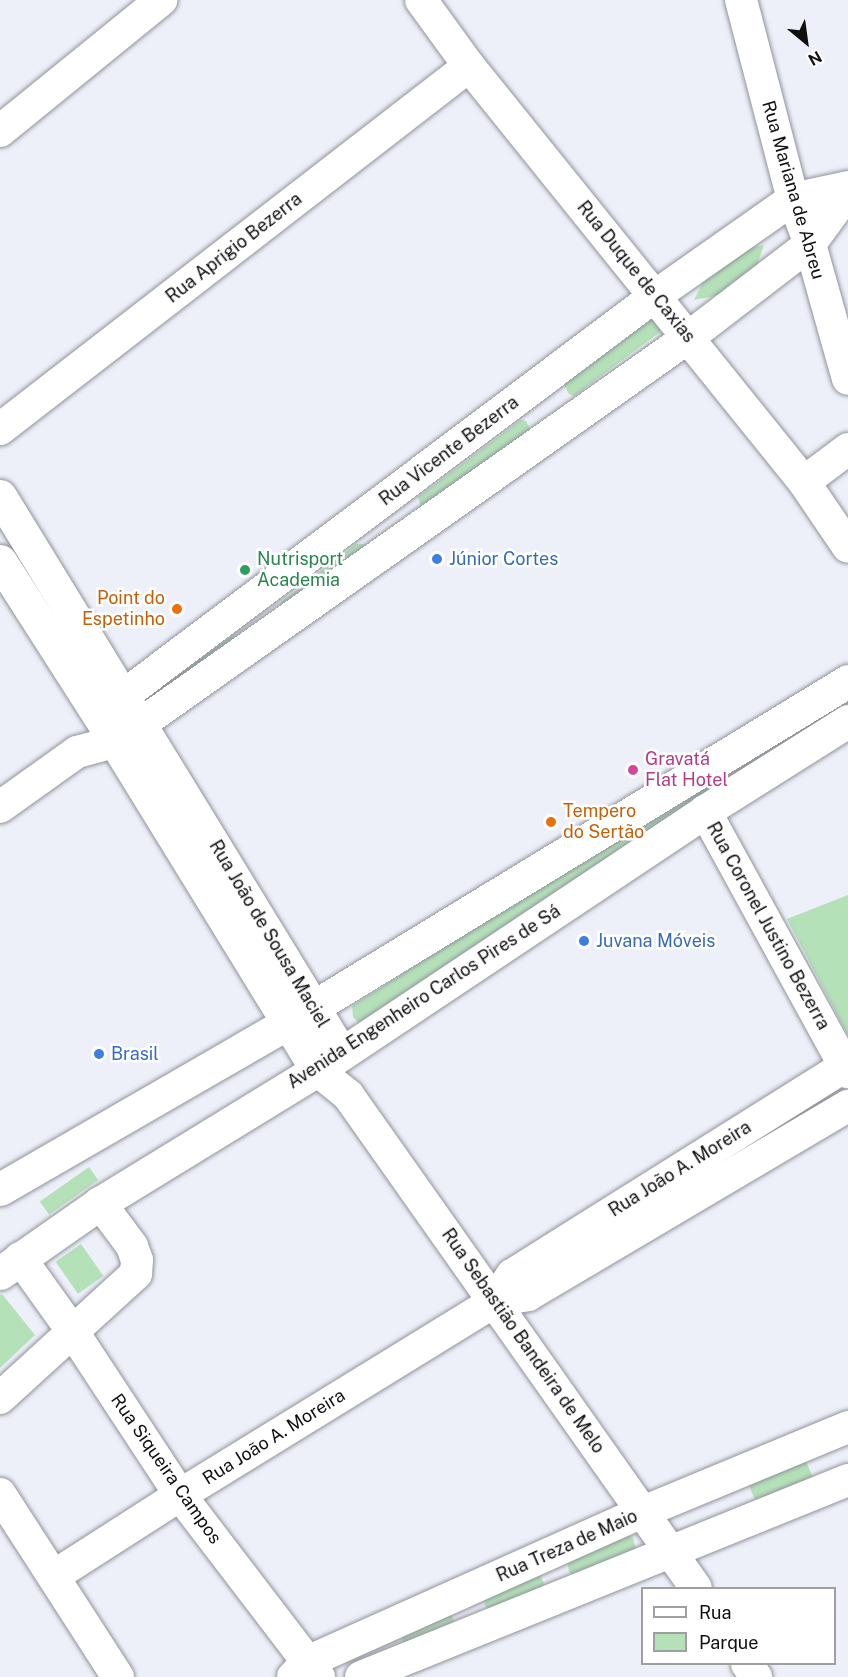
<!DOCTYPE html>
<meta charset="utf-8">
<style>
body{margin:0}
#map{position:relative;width:848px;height:1677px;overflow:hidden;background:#edf0f9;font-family:"Public Sans",sans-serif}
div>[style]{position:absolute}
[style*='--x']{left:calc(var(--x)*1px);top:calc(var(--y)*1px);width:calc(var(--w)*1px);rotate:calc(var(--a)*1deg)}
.green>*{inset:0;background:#b5e1b9;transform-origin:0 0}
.roads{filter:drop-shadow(0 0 2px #90939b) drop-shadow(0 0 2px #90939b)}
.minor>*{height:32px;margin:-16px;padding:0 16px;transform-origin:16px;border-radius:16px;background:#fff}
.tertiary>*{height:33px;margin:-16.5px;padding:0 16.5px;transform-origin:16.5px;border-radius:16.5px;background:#fff}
.primary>*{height:33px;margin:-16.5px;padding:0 16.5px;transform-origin:16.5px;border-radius:16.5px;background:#fff}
.dots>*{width:16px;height:16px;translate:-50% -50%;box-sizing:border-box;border:3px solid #fff;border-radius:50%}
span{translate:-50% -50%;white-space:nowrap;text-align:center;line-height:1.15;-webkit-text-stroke:5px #fff;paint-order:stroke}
.street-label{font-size:18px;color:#0f0f12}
.shop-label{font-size:18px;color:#366cbe}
.left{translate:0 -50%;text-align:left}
.leisure-label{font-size:18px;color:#27864d}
.food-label{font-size:18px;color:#c56008}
.right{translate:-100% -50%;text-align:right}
.hotel-label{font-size:18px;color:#b23c85}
.legend{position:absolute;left:641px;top:1587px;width:195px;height:78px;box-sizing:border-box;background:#fff;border:2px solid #9f9fa0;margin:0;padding:8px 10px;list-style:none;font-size:18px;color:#0f0f12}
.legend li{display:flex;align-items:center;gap:12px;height:30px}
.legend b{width:30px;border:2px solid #9f9fa0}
.north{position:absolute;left:776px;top:12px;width:60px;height:60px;-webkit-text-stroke:4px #fff;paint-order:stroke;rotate:151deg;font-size:16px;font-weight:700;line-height:24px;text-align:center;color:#0f0f12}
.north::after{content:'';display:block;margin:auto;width:21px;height:27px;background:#0f0f12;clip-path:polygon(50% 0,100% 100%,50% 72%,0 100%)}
</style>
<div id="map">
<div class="green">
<div style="clip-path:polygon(764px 245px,756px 268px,721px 295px,694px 300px,707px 274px,741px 250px)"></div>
<div style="clip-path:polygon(655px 316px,664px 329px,574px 396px,569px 394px,564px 385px)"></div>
<div style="clip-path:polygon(521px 420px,526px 421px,531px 431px,427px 509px,421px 507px,418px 497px)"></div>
<div style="clip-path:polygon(356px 544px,364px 544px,367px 549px,280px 607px,281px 602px)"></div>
<div style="clip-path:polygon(231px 637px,237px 637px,171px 685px,173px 678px)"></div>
<div style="clip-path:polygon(848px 697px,848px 713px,364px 1022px,358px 1022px,353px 1017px,352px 1006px,700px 785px)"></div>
<div style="clip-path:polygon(848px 895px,848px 1035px,787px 919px)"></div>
<div style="left:89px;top:1167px;width:16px;height:60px;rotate:55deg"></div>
<div style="left:81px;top:1244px;width:39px;height:31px;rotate:55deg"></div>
<div style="clip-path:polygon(2px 1294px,35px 1335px,0 1368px,0 1295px)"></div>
<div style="left:805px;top:1459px;width:21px;height:62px;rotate:67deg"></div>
<div style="clip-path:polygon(628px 1534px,633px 1538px,636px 1551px,575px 1577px,569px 1572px,567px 1559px)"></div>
<div style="clip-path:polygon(539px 1573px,546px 1588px,489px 1611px,485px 1606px,484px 1596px)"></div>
<div style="clip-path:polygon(451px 1614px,456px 1625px,403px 1643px,401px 1634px)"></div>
</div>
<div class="roads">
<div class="minor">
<div style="--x:421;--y:0;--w:82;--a:54"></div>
<div style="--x:469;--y:66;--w:534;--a:51.16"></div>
<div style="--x:804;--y:482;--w:78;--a:55.9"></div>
<div style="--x:741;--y:0;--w:206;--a:75.4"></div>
<div style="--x:793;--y:199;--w:48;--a:69.3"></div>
<div style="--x:810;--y:244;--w:140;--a:74.3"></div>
<div style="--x:0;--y:131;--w:208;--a:-39.1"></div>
<div style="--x:0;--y:429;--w:593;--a:-37.74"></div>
<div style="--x:804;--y:482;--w:55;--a:-36.9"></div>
<div style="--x:103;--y:711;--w:691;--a:-36.94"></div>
<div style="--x:655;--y:296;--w:169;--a:-35.1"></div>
<div style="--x:793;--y:199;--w:56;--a:-12.3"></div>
<div style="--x:0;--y:807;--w:95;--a:-35.5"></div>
<div style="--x:77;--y:752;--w:39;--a:-15"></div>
<div style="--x:115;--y:742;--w:702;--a:-35.21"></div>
<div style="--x:689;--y:337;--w:153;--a:-37.5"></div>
<div style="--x:810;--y:244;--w:64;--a:-53.8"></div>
<div style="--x:705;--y:811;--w:298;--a:61.3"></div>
<div style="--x:317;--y:1070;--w:40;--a:39"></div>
<div style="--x:348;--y:1095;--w:603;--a:54.78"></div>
<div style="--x:20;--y:1258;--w:91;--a:54.4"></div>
<div style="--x:73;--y:1332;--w:195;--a:56.7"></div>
<div style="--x:180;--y:1495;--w:229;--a:52.6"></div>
<div style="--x:495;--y:1301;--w:31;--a:-57"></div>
<div style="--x:512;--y:1275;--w:393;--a:-32.1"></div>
<div style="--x:0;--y:1398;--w:184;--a:-42.4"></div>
<div style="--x:136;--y:1274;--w:14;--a:-86"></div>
<div style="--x:137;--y:1260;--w:15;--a:-110"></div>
<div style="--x:132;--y:1246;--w:54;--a:-126.7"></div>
<div style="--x:0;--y:1494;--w:218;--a:57.2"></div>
<div style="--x:54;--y:1576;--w:150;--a:-32.7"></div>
<div style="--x:180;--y:1495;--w:370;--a:-31.6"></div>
<div style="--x:495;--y:1301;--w:34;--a:-10"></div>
<div style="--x:528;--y:1295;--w:372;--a:-30.6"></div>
<div style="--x:747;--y:1664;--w:16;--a:55"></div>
<div style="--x:293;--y:1677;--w:21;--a:-47"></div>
<div style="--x:307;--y:1662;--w:368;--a:-24.1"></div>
<div style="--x:643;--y:1512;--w:222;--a:-22.5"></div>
<div style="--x:361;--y:1677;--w:525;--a:-22.02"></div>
</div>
<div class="tertiary">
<div style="--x:0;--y:496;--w:653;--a:58.52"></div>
<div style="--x:0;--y:561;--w:182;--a:57.4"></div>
<div style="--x:98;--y:714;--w:418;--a:58.4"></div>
</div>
<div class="primary">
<div style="--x:0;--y:1189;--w:332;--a:-30"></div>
<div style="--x:287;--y:1023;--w:657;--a:-31.37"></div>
<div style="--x:0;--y:1273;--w:122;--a:-35"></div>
<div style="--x:100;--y:1203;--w:255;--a:-31.5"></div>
<div style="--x:317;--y:1070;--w:467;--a:-33.7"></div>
<div style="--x:705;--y:811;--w:169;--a:-32.2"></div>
</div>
</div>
<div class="dots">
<div style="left:437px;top:559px;background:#3f7fe0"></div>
<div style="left:245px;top:570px;background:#2e9e5b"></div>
<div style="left:177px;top:609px;background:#e8710a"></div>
<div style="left:633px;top:770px;background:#d1479c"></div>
<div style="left:551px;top:822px;background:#e8710a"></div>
<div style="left:584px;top:941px;background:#3f7fe0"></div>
<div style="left:99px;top:1054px;background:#3f7fe0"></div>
</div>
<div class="street-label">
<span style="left:793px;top:190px;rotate:74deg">Rua Mariana de Abreu</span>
<span style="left:234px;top:248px;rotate:-38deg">Rua Aprigio Bezerra</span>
<span style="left:636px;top:272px;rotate:51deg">Rua Duque de Caxias</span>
<span style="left:449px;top:451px;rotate:-37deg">Rua Vicente Bezerra</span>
<span style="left:768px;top:926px;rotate:61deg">Rua Coronel Justino Bezerra</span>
<span style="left:269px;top:934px;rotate:59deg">Rua João de Sousa Maciel</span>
<span style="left:424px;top:997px;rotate:-33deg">Avenida Engenheiro Carlos Pires de Sá</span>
<span style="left:680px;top:1169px;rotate:-32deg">Rua João A. Moreira</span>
<span style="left:523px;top:1341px;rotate:55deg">Rua Sebastião Bandeira de Melo</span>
<span style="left:274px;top:1437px;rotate:-32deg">Rua João A. Moreira</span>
<span style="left:166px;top:1469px;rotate:55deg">Rua Siqueira Campos</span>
<span style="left:567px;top:1546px;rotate:-24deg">Rua Treza de Maio</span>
</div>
<div class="shop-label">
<span class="left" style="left:449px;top:559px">Júnior Cortes</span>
<span class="left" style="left:596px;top:941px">Juvana Móveis</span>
<span class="left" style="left:111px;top:1054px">Brasil</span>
</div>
<div class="leisure-label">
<span class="left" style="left:257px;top:570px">Nutrisport<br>Academia</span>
</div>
<div class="food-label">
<span class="right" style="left:165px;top:609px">Point do<br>Espetinho</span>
<span class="left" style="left:563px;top:822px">Tempero<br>do Sertão</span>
</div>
<div class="hotel-label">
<span class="left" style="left:645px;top:770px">Gravatá<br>Flat Hotel</span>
</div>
<ul class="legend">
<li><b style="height:8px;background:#fff"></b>Rua</li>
<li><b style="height:16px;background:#b5e1b9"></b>Parque</li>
</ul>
<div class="north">N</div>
</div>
